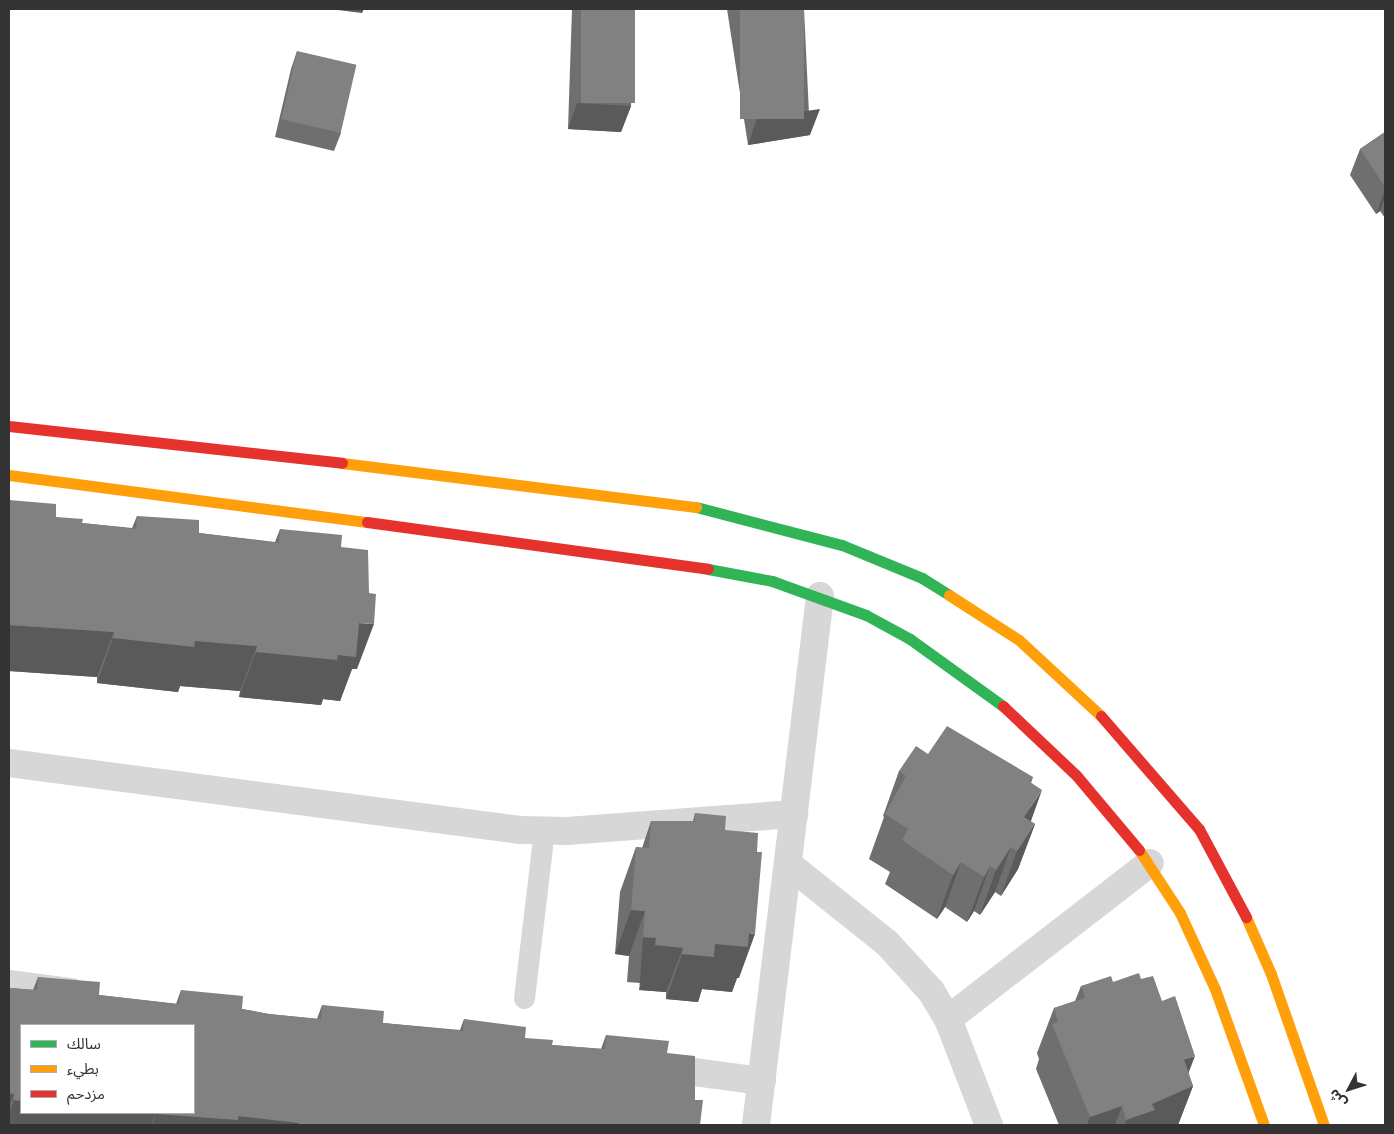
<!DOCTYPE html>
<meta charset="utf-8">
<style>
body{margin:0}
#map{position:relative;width:1394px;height:1134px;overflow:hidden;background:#fff;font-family:Mulish,"Noto Sans Arabic",sans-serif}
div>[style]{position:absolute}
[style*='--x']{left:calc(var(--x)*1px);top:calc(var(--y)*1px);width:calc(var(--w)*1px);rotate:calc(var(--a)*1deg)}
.lane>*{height:21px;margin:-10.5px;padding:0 10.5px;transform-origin:10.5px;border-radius:10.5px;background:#d7d7d7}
.street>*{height:28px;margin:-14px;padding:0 14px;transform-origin:14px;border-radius:14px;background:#d7d7d7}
.fast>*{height:11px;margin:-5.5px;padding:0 5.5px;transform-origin:5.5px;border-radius:5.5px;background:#30b455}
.slow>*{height:11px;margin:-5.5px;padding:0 5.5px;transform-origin:5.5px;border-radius:5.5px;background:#ff9f0a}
.jam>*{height:11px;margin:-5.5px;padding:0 5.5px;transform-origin:5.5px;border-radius:5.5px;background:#e5322d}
.wall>*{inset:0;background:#6f6f6f}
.shaded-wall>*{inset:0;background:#5a5a5a;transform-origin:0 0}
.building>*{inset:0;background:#818181;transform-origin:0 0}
span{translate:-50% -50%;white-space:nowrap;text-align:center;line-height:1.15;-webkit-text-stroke:5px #fff;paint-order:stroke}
.frame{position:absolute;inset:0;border:10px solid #333;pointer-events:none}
.legend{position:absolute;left:20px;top:1024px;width:175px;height:90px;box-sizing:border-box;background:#fff;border:1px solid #adadad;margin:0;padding:6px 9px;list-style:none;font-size:15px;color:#333}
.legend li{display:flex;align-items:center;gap:10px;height:25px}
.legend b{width:25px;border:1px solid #adadad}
.north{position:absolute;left:1324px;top:1064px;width:50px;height:50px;-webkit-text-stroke:4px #fff;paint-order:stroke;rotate:230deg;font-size:14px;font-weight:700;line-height:20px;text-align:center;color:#333}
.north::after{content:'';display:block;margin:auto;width:18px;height:22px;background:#333;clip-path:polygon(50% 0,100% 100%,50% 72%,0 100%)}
</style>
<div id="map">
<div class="lane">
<div style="--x:524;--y:998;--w:168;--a:-83.2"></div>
</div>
<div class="street">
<div style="--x:9;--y:763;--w:515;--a:7.47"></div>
<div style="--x:520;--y:830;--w:47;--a:1.2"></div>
<div style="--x:567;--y:831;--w:228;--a:-4.3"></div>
<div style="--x:788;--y:864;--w:127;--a:38.6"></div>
<div style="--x:887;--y:943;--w:65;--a:47.5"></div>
<div style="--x:931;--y:991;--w:33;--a:59"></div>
<div style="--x:948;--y:1019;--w:114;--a:68.9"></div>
<div style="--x:9;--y:984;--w:63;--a:7.4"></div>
<div style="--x:948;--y:1019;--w:255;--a:-37.7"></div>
<div style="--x:657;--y:1067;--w:106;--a:7.6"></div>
<div style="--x:756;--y:1125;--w:533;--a:-83.1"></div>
</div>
<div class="fast">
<div style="--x:696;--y:507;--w:151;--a:14.6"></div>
<div style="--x:842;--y:545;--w:87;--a:22.4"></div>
<div style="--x:922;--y:578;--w:32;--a:32"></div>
<div style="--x:708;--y:569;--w:65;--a:10.6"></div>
<div style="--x:772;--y:581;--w:100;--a:19.9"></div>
<div style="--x:866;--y:615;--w:50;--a:28.6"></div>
<div style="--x:910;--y:639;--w:115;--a:35.8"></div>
</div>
<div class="slow">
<div style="--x:342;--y:463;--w:357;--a:7.1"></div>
<div style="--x:9;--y:475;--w:361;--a:7.5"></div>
<div style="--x:949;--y:595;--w:83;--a:32.7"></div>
<div style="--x:1019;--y:640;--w:112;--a:42.8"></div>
<div style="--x:1139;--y:850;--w:75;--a:56.9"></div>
<div style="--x:1180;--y:913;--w:84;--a:65.3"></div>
<div style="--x:1215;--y:989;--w:145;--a:70.2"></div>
<div style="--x:1246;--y:917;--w:62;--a:66.3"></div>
<div style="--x:1271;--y:974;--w:160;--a:70.7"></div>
</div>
<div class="jam">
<div style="--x:9;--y:426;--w:335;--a:6.3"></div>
<div style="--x:367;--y:522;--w:344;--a:7.8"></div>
<div style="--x:1003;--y:706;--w:100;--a:43.4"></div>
<div style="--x:1076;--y:775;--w:98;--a:50"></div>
<div style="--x:1101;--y:716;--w:150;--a:49.1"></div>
<div style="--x:1199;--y:829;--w:100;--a:61.9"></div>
</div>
<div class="wall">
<div style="clip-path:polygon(572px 9px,635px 9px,631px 106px,621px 132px,568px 129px)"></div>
<div style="clip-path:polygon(727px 9px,804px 9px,810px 135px,748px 145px)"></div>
<div style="clip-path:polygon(297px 51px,341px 133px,334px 151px,275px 137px,291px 69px)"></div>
<div style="clip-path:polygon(1385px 132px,1385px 218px,1380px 211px,1376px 214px,1350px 175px,1360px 149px)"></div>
<div style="clip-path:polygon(9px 500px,56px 517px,82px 523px,132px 528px,137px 516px,199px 533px,275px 542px,280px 529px,341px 547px,357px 669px,352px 669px,340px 701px,323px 699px,321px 705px,239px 697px,240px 691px,180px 686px,178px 692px,97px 683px,97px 677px,9px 671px)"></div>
<div style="clip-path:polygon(928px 754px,1033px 777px,1031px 783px,1030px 821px,1035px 824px,1018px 869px,1001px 896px,995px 892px,980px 915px,974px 911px,967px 922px,945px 907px,937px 919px,885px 884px,890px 872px,869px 859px,884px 817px,883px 816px,899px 771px)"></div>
<div style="clip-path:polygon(695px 813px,725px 830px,739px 978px,737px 978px,732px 992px,702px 989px,698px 1002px,666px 999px,666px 992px,639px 990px,640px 983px,627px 982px,629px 956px,615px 954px,620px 892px,636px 847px,642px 848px,651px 821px,693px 821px)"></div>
<div style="clip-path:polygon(evenodd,38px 977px,99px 995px,176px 1004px,181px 990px,242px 1009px,269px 1014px,317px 1019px,322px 1005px,383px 1023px,460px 1030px,464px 1019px,525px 1038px,552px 1045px,601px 1049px,606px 1035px,667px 1053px,695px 1100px,700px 1125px,9px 1125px,9px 992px,10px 988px,33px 990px,38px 977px,194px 1025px,194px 1113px,21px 1113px,194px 1025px)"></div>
<div style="clip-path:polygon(1141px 979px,1188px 1073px,1193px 1086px,1178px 1125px,1059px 1125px,1036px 1069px,1039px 1059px,1037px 1053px,1054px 1008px,1075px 1001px,1081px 986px)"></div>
</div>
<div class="shaded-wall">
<div style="clip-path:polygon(330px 9px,364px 9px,362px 13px)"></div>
<div style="clip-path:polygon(577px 103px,631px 106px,621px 132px,568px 129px)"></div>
<div style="clip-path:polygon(820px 109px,810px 135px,748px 145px,757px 118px)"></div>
<div style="clip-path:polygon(1385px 189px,1385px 198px,1380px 211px,1376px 214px)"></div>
<div style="clip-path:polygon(359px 623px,374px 624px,357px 669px,352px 669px,340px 701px,323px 699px,321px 705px,239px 697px,256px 652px,338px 655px)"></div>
<div style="clip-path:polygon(9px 625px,114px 632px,97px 677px,9px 671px)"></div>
<div style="clip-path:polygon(113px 638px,195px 641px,257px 646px,240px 691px,180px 686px,178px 692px,97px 683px)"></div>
<div style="clip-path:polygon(1042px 790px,1026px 835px,1024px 817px)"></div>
<div style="clip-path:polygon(1035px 824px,1018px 869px,1001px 896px,1017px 851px)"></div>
<div style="clip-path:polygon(1011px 847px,995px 892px,980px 915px,996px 870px)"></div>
<div style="clip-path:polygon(961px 862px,945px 907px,937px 919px,953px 875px)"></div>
<div style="clip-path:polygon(990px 866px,974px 911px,967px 922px,984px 877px)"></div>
<div style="clip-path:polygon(631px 910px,645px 911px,629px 956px,615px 954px)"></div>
<div style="clip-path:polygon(749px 933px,755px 934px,739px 978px,737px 978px,732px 992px,702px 989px,698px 1002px,666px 999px,682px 954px)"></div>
<div style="left:643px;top:937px;width:13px;height:48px;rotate:4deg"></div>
<div style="clip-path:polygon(655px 945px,683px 948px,666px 992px,639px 990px)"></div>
<div style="clip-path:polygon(1195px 1056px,1182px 1090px,1193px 1086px,1178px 1125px,1125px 1125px,1126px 1120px,1184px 1059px)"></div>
<div style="clip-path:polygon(9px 1093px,14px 1094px,9px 1109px)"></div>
<div style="clip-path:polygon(14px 1100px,21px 1101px,21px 1113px,156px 1113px,151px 1125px,9px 1125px,9px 1115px)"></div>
<div style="clip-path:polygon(1122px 1106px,1115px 1125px,1087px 1125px,1090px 1117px)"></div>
<div style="clip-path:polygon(156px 1114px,238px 1116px,299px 1123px,298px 1125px,152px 1125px)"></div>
</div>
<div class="building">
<div style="left:581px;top:9px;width:54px;height:94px"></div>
<div style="left:740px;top:9px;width:64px;height:110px"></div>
<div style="left:297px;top:51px;width:61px;height:70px;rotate:13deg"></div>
<div style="clip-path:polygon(1385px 132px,1385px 187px,1360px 149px)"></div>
<div style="clip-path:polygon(9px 500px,56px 504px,56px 517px,83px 519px,82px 523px,136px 529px,137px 516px,199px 520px,199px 533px,279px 543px,280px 529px,342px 535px,341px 547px,368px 550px,369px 593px,376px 594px,374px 624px,359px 623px,356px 657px,338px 655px,337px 660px,256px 652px,257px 646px,195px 641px,194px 647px,113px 638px,114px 632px,9px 625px)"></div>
<div style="clip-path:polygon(947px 726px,1033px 777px,1030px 782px,1042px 790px,1024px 817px,1035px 824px,1017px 851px,1011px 847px,996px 870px,990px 866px,984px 877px,961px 862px,953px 875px,902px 840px,908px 829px,885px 814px,906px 776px,899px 771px,916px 746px,928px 754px)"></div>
<div style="clip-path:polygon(695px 813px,726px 816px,725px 830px,758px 833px,757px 852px,762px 852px,755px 934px,749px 933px,748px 947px,715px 944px,714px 957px,682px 954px,683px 948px,655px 945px,656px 938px,643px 937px,645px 911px,631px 910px,636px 847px,649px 848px,651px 821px,695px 821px)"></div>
<div style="clip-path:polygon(1139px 973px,1141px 979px,1153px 976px,1162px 1001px,1175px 996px,1195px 1056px,1184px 1059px,1193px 1086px,1152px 1104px,1155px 1110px,1126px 1120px,1122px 1106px,1090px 1117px,1052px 1024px,1058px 1022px,1054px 1008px,1085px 998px,1081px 986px,1111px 976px,1113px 982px)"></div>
<div style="clip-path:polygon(38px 977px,100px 982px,99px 995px,179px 1004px,181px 990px,243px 996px,242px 1009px,269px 1014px,321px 1019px,322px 1005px,384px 1011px,383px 1023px,463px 1031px,464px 1019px,526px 1027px,525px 1038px,553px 1040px,552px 1045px,605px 1049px,606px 1035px,669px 1041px,667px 1053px,695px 1056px,695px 1100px,703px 1100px,700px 1125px,298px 1125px,299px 1123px,238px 1116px,238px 1120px,156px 1114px,156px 1113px,194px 1113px,194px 1025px,21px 1025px,21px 1101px,14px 1100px,14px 1094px,9px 1093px,9px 1000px,10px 988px,37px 990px)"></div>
</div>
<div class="frame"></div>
<ul class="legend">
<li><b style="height:6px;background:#30b455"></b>سالك</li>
<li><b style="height:6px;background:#ff9f0a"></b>بطيء</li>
<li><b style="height:6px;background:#e5322d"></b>مزدحم</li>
</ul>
<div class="north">ش</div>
</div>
